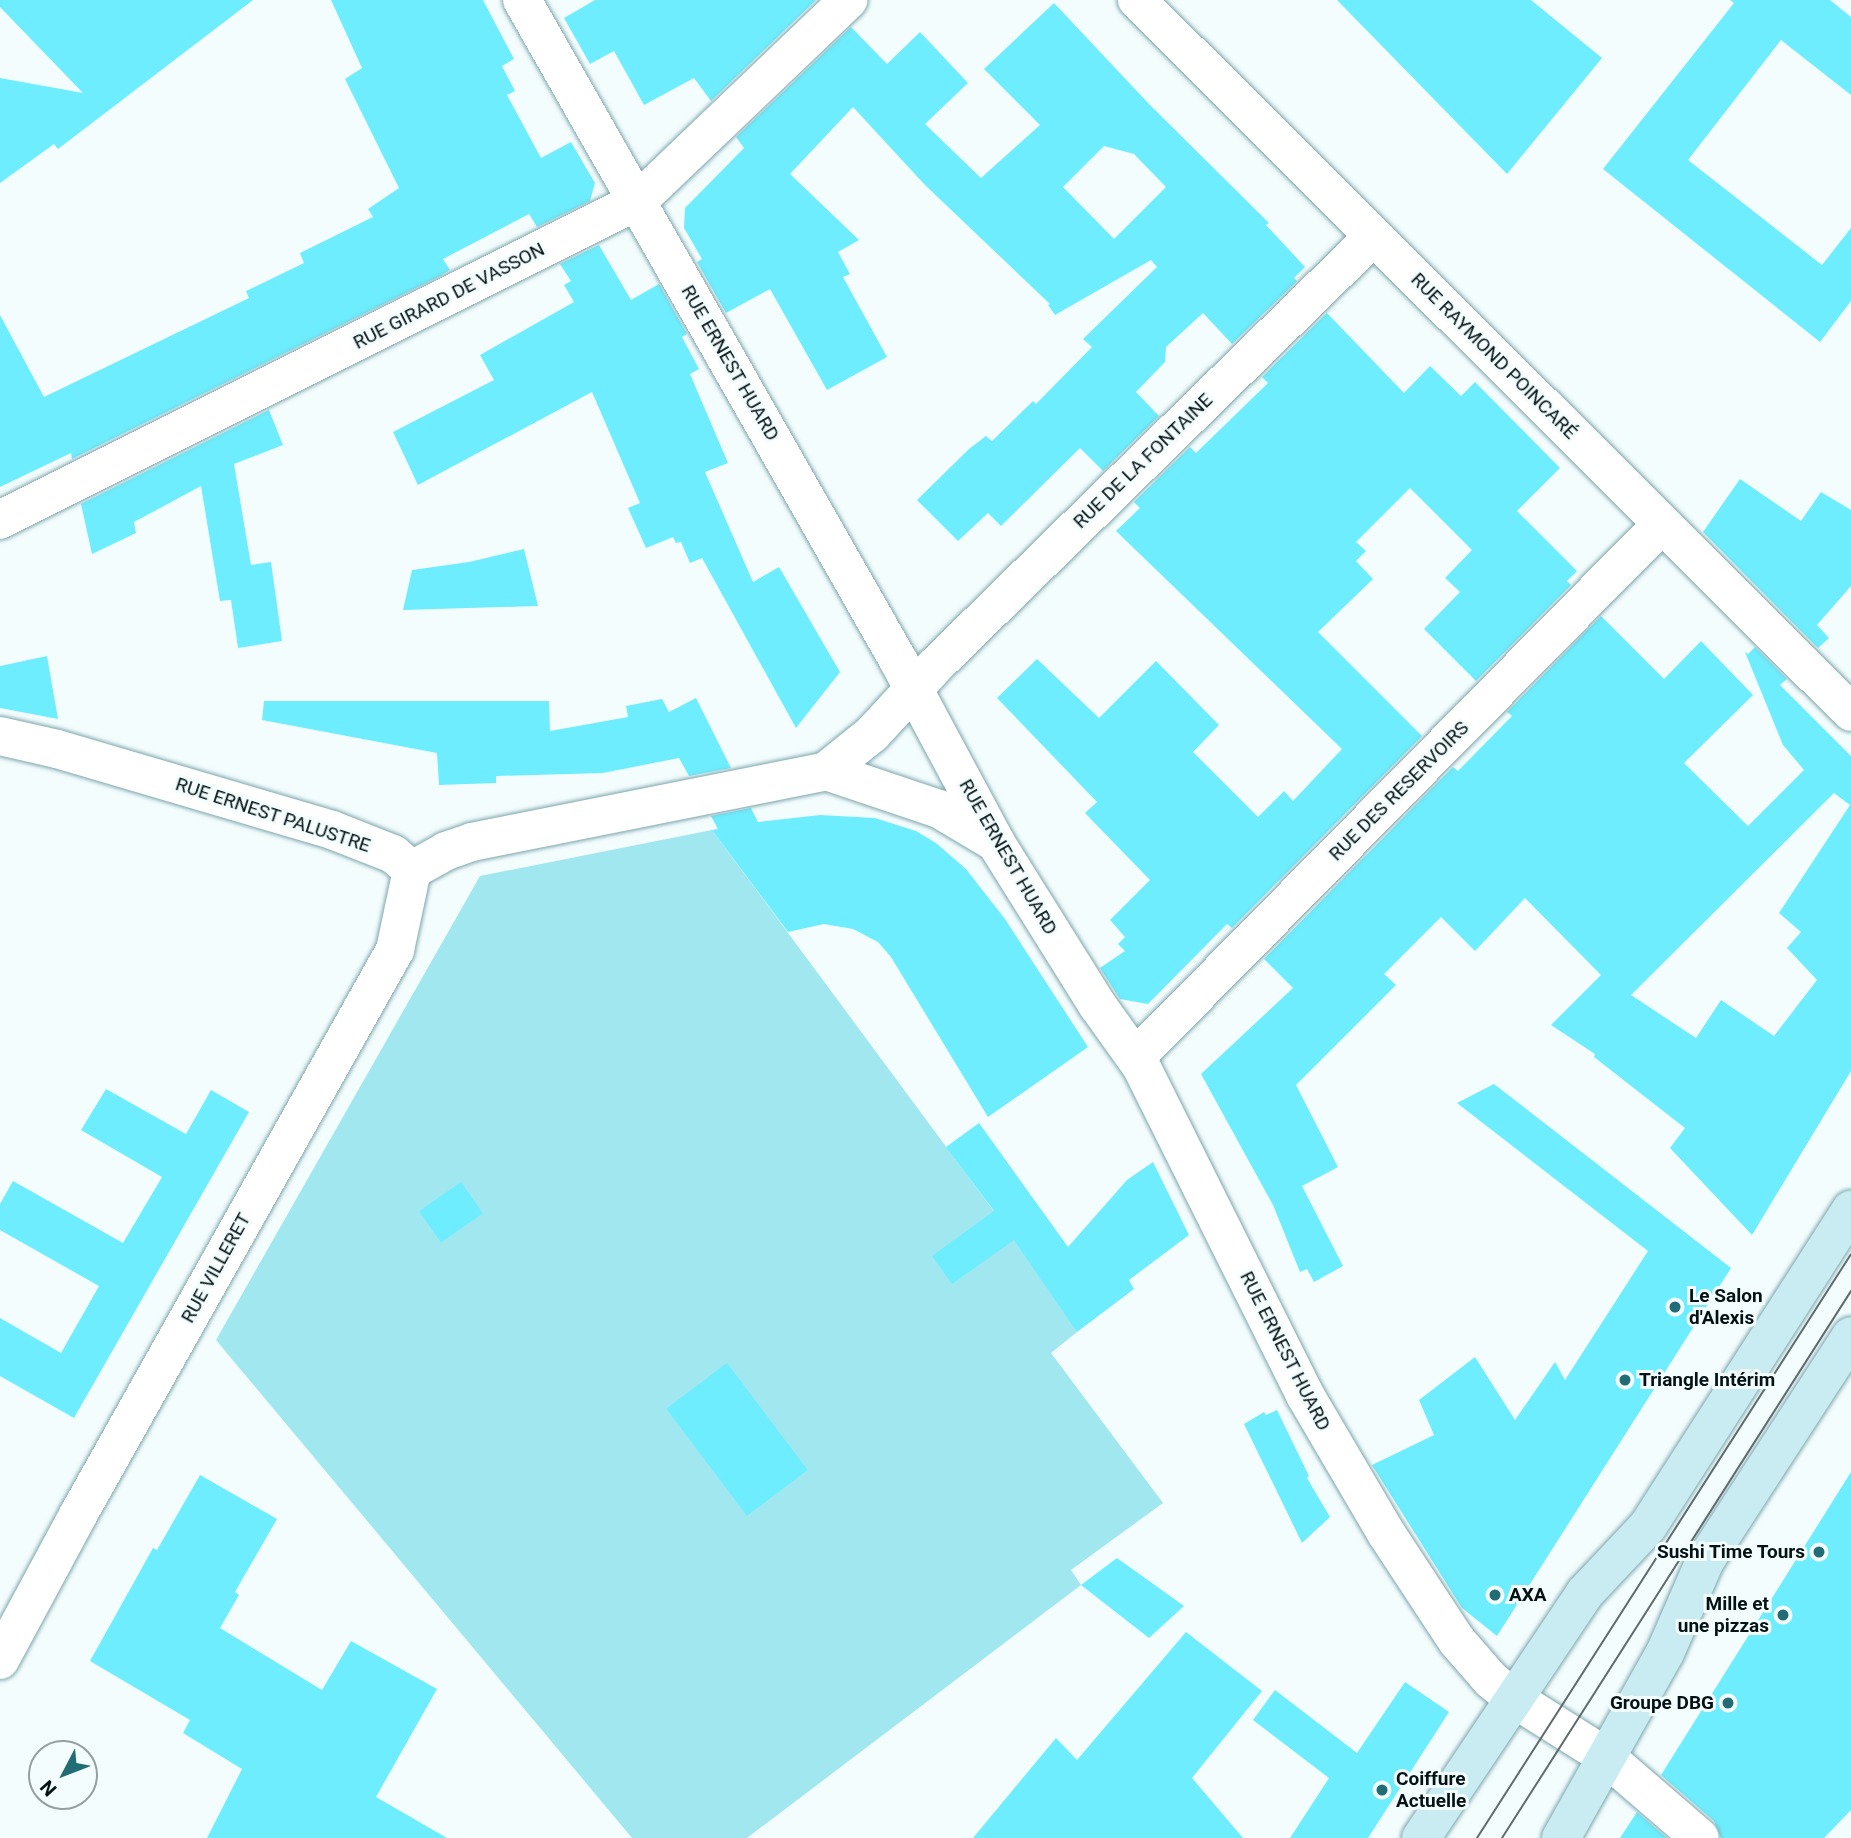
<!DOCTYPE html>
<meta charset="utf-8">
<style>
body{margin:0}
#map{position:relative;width:1851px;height:1838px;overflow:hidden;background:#f4fdfe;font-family:Roboto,sans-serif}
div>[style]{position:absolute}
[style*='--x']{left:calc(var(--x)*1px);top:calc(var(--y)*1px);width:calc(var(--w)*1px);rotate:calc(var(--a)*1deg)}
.green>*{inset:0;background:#a1e7f0}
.building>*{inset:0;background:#6eedfe;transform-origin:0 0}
.roads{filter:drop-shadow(0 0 2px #7ca6ac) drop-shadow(0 0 2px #7ca6ac)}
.street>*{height:38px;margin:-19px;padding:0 19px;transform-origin:19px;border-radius:19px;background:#fff}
.secondary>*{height:38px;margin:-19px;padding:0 19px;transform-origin:19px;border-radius:19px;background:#c8ecf1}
.tram>*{height:2px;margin:-1px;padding:0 1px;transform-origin:1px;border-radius:1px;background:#5f6c6e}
.dots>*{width:19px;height:19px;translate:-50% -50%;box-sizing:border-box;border:4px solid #f4fdfe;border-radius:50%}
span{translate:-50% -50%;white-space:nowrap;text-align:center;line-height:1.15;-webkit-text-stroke:6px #f4fdfe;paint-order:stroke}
.street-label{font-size:19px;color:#031215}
.poi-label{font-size:19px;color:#031215;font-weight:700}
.left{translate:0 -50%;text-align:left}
.right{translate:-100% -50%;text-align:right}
.north{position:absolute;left:28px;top:1740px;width:70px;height:70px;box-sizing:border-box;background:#f4fdfe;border:2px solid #949fa1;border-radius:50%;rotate:228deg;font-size:19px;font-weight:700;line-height:28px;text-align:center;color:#031215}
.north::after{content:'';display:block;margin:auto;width:24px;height:32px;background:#226c75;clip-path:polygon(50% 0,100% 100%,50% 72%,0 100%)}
</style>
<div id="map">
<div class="green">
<div style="clip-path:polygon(712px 830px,1052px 1290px,1077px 1332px,1051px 1353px,1163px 1503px,1071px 1570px,1081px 1585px,747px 1838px,632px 1838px,216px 1340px,480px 876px)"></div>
</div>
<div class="building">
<div style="clip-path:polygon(0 0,253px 0,58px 149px,54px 144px,0 183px,0 78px,83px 93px,0 7px)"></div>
<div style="clip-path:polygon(331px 0,483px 0,514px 59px,502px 66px,515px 91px,507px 95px,541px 158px,571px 142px,595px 183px,590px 201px,537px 227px,529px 214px,443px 259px,450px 270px,440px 276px,72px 459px,71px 453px,0 487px,0 315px,44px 397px,249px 298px,246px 291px,304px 263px,300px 253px,373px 217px,368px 209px,399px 188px,345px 79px,362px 68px)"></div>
<div style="clip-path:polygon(595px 0,816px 0,711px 101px,694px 78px,644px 105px,614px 51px,590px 64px,564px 18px)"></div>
<div style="clip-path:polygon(1337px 0,1531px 0,1602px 58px,1507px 174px)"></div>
<div style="clip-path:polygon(1730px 0,1830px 0,1851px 17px,1851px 95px,1781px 40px,1688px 160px,1822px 265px,1851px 228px,1851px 301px,1820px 342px,1603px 169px,1734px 3px)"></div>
<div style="clip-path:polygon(evenodd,1054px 3px,1149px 104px,1269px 223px,1266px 225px,1305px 267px,1294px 278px,1297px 281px,1232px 344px,1203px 313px,1166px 347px,1165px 362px,1136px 392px,1159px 416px,1103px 471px,1080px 448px,1001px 526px,988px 513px,958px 541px,917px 500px,969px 449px,986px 436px,992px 441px,1033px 401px,1036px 404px,1092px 347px,1083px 339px,1157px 267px,1151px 260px,1055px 315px,1048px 305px,1050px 304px,925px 185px,853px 107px,790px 174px,859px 240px,838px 252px,850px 274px,843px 277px,887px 357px,827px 390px,770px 289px,726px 313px,697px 262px,702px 259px,684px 228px,685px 208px,744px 148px,736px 137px,851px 27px,887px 64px,920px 32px,968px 83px,925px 124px,981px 178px,1040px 125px,984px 69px,1054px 3px,1104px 146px,1134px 154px,1166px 187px,1114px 239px,1063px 187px,1104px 146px)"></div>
<div style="clip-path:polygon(599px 245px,631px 300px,659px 284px,687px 334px,682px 337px,699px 369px,690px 374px,728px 463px,705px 472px,753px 582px,779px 567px,840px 672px,796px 728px,702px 558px,690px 563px,681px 542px,676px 543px,673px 537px,646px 548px,628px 508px,640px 503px,592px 392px,418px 485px,393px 432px,494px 380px,480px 355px,574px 302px,564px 285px,571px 281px,560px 264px)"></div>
<div style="clip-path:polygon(1327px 313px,1404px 393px,1430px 366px,1461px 396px,1475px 382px,1560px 468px,1517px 511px,1577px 571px,1567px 581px,1571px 585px,1476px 681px,1424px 629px,1460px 592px,1445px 578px,1472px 550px,1410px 488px,1356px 542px,1366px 551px,1356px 561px,1373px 579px,1318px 632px,1422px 736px,1232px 928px,1227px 924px,1148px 1004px,1120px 999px,1100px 968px,1125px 951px,1118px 944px,1125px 937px,1110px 920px,1150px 880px,1085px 813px,1097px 802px,997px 698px,1037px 659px,1099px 718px,1156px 661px,1219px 725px,1193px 752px,1258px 817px,1284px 791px,1293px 801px,1342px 749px,1116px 531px,1140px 508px,1134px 502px,1190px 447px,1196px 453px,1268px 383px,1262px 377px)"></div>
<div style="clip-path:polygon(269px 410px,283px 445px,234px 464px,251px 565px,271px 562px,282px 641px,238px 648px,231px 600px,220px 601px,201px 486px,134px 522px,136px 533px,92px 554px,81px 504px)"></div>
<div style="clip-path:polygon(1740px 479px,1801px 521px,1821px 492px,1851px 510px,1851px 586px,1817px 625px,1829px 638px,1818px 648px,1703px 532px)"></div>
<div style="clip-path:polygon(524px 549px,538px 606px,403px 610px,412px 570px,469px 562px)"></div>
<div style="clip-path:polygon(evenodd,1601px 616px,1664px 679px,1701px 641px,1753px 695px,1684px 763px,1748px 826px,1804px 770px,1783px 745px,1745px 652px,1748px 654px,1755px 647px,1787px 679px,1780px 685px,1851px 756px,1851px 1071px,1752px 1235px,1670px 1148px,1685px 1128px,1594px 1057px,1595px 1054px,1551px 1025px,1601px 975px,1525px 898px,1475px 951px,1441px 917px,1384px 974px,1396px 985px,1296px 1085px,1338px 1167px,1302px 1186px,1343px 1266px,1314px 1282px,1307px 1269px,1300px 1272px,1273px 1205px,1201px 1074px,1293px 988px,1264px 959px,1453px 767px,1458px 771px,1512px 716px,1507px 712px,1601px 616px,1834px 793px,1850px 805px,1779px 913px,1801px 932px,1787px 948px,1817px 980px,1774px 1036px,1721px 1000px,1696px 1038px,1631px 995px,1834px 793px)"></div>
<div style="clip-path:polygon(47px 656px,58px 719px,0 708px,0 666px)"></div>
<div style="clip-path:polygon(696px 698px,731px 768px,689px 776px,679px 758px,603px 773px,496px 776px,496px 783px,439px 785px,437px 753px,262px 720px,264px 701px,549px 701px,550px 731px,628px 717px,626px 706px,662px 699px,669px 712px)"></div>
<div style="clip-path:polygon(751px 808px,758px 822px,820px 815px,875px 818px,916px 831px,936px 843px,966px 869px,1005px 919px,1088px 1047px,988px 1117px,891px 957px,878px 942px,853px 929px,824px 924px,788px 932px,712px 830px,718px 829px,711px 816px)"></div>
<div style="clip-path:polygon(1494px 1084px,1731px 1268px,1497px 1636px,1462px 1608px,1372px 1465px,1434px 1435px,1419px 1400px,1475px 1357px,1515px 1420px,1555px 1362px,1565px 1380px,1648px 1251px,1457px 1103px)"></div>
<div style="clip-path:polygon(106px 1089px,186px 1134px,211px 1090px,249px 1112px,74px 1418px,0 1376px,0 1318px,61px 1353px,99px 1286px,0 1230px,0 1204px,13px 1181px,123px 1243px,162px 1177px,81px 1130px)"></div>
<div style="clip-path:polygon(979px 1123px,1068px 1247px,1127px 1180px,1153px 1162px,1189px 1235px,1129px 1280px,1134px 1289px,1077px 1332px,1014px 1240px,952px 1284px,932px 1256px,994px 1211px,946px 1147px)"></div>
<div style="left:461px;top:1182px;width:38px;height:51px;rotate:55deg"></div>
<div style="left:727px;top:1363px;width:134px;height:76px;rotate:53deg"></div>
<div style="clip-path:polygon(1277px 1410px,1309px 1476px,1307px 1478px,1330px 1517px,1302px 1543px,1244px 1424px,1264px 1412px,1266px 1415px)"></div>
<div style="clip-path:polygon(1851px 1472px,1851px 1810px,1824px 1838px,1721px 1838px,1714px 1821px,1661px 1775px)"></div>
<div style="clip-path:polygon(200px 1475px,277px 1519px,235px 1592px,239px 1595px,220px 1628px,322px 1690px,351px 1641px,437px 1689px,376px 1797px,447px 1838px,207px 1838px,242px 1769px,183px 1733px,190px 1720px,90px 1661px,153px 1548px,157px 1550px)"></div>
<div style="clip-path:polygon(1117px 1558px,1184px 1606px,1149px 1638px,1081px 1585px)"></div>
<div style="clip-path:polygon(1186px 1632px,1262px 1691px,1192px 1778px,1243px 1838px,973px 1838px,1056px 1738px,1077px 1760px)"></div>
<div style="clip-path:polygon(1405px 1682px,1449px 1712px,1368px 1838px,1290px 1838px,1329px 1778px,1253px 1720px,1275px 1690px,1357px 1753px)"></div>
<div style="clip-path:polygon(1637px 1812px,1667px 1838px,1620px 1838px)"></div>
</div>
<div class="roads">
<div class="street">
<div style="--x:522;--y:0;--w:760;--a:60.33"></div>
<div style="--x:898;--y:660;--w:208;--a:61.8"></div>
<div style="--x:996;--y:843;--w:192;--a:58"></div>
<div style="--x:1098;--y:1006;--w:74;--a:54.4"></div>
<div style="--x:1141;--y:1066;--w:368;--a:63.5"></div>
<div style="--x:1305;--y:1395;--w:160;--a:59.6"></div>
<div style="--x:1386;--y:1533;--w:129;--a:56.7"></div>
<div style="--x:1457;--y:1641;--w:52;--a:48.9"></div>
<div style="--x:1491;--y:1680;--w:28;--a:39"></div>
<div style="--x:1513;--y:1698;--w:109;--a:32.2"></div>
<div style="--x:1605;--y:1756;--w:125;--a:40.8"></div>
<div style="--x:1137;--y:0;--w:1008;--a:44.92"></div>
<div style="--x:0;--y:520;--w:713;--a:-26.57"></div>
<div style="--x:638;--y:201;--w:291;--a:-43.7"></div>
<div style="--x:0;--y:736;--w:58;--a:12.8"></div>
<div style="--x:57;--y:749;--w:287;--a:16.4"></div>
<div style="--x:332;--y:830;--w:66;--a:21.5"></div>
<div style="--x:393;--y:854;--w:25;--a:40"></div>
<div style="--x:826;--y:771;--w:119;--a:18.6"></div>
<div style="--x:939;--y:809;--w:66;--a:30.8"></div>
<div style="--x:412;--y:870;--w:39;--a:-29"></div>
<div style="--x:446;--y:851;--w:28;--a:-19"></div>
<div style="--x:472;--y:842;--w:361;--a:-11.3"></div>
<div style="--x:826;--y:771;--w:59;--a:-38.8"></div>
<div style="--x:872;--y:734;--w:94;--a:-47.2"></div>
<div style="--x:936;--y:665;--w:613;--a:-44.41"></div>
<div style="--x:1136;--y:1057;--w:747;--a:-45.38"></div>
<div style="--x:0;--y:1660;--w:165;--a:-61.7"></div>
<div style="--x:78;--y:1515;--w:648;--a:-60.7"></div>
<div style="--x:395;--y:950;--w:82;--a:-78"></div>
</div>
<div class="secondary">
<div style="--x:1421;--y:1838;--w:295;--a:-56.2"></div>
<div style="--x:1585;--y:1593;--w:92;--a:-46.8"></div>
<div style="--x:1648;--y:1526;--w:376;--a:-57.3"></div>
<div style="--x:1561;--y:1838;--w:212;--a:-60.7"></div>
<div style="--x:1665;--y:1653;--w:100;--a:-66.5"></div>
<div style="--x:1705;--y:1561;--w:268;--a:-57"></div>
</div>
</div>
<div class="tram">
<div style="--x:1477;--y:1838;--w:693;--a:-57.36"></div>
<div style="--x:1502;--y:1838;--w:649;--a:-57.46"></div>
</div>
<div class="dots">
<div style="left:1675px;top:1307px;background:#226c75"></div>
<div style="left:1625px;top:1380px;background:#226c75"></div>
<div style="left:1819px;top:1552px;background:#226c75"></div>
<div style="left:1495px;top:1595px;background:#226c75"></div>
<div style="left:1783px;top:1615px;background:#226c75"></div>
<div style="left:1728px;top:1703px;background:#226c75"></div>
<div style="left:1382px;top:1790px;background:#226c75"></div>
</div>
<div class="street-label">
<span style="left:449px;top:296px;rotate:-27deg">RUE GIRARD DE VASSON</span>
<span style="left:1494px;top:356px;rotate:45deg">RUE RAYMOND POINCARÉ</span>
<span style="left:730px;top:363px;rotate:60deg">RUE ERNEST HUARD</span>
<span style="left:1143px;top:461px;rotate:-44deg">RUE DE LA FONTAINE</span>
<span style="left:1399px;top:791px;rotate:-45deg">RUE DES RESERVOIRS</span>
<span style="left:273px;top:815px;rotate:18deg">RUE ERNEST PALUSTRE</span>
<span style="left:1008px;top:857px;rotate:60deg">RUE ERNEST HUARD</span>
<span style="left:216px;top:1268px;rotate:-61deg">RUE VILLERET</span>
<span style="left:1285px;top:1351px;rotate:63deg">RUE ERNEST HUARD</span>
</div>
<div class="poi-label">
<span class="left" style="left:1689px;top:1307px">Le Salon<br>d'Alexis</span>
<span class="left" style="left:1639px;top:1380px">Triangle Intérim</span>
<span class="right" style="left:1805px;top:1552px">Sushi Time Tours</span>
<span class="left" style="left:1509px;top:1595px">AXA</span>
<span class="right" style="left:1769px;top:1615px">Mille et<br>une pizzas</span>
<span class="right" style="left:1714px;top:1703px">Groupe DBG</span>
<span class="left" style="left:1396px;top:1790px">Coiffure<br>Actuelle</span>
</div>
<div class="north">N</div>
</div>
